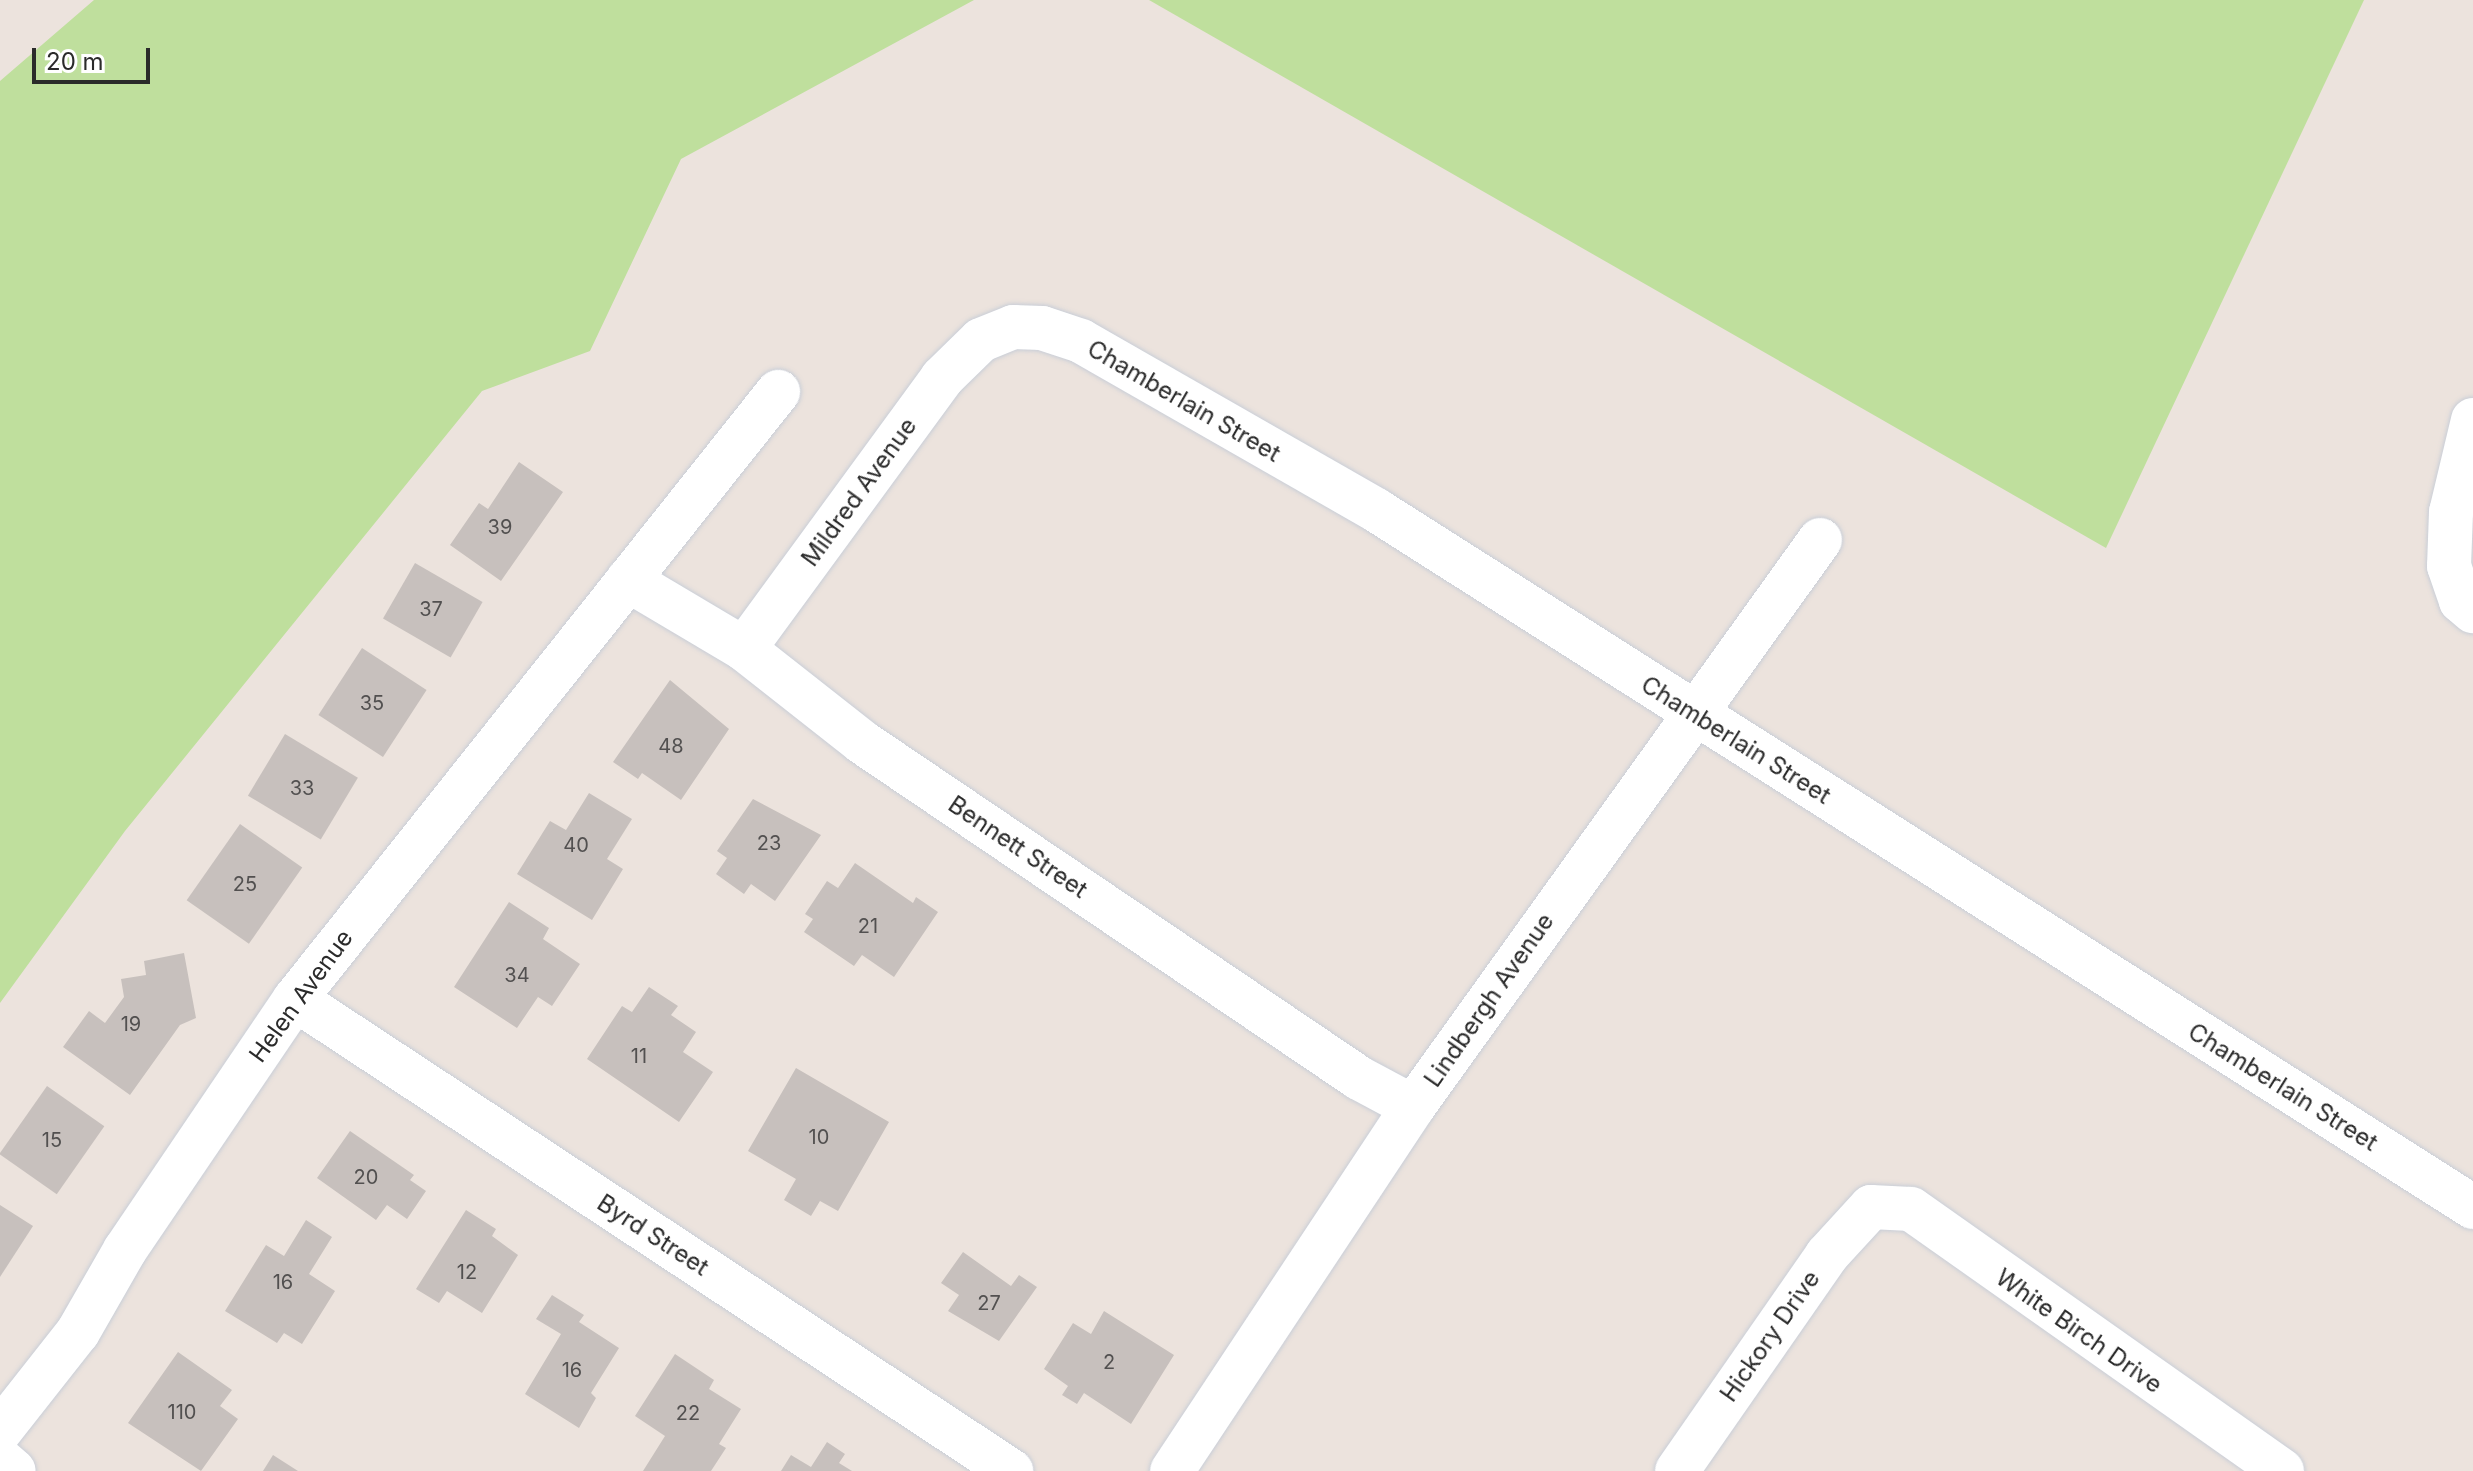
<!DOCTYPE html>
<style>
body{margin:0}
#map{position:relative;width:2473px;height:1471px;overflow:hidden;background:#ece3dd;font-family:Inter,sans-serif}
div>[style]{position:absolute}
[style*='--x']{left:calc(var(--x)*1px);top:calc(var(--y)*1px);width:calc(var(--w)*1px);rotate:calc(var(--a)*1deg)}
.green>*{inset:0;background:#bfdf9d}
.building>*{inset:0;background:#c7c0bd;transform-origin:0 0}
.roads{filter:drop-shadow(0 0 2px #c9ced7) drop-shadow(0 0 2px #c9ced7)}
.street>*{height:44px;margin:-22px;padding:0 22px;transform-origin:22px;border-radius:22px;background:#fff}
span{translate:-50% -50%;white-space:nowrap;text-align:center;line-height:1.15;-webkit-text-stroke:7px #fff;paint-order:stroke}
.number-label{font-size:20px;color:#525050}
.number-label span{-webkit-text-stroke-width:0}
.street-label{font-size:24px;color:#2b2b2b}
.scale{position:absolute;left:32px;top:48px;width:118px;height:36px;box-sizing:border-box;border:4px solid #2b2b2b;border-top:0;padding-left:10px;font-size:24px;line-height:28px;white-space:nowrap;color:#2b2b2b;-webkit-text-stroke:6px #fff;paint-order:stroke}
</style>
<div id="map">
<div class="green">
<div style="clip-path:polygon(94px 0,974px 0,681px 159px,590px 351px,482px 391px,125px 831px,0 1003px,0 81px)"></div>
<div style="clip-path:polygon(1149px 0,2364px 0,2106px 548px)"></div>
</div>
<div class="building">
<div style="clip-path:polygon(519px 462px,563px 492px,501px 581px,450px 545px,479px 503px,488px 509px)"></div>
<div style="left:415px;top:563px;width:78px;height:64px;rotate:30deg"></div>
<div style="left:362px;top:648px;width:77px;height:80px;rotate:33deg"></div>
<div style="clip-path:polygon(670px 680px,729px 729px,681px 800px,642px 773px,638px 779px,613px 762px)"></div>
<div style="left:285px;top:734px;width:85px;height:72px;rotate:31deg"></div>
<div style="clip-path:polygon(589px 793px,632px 819px,607px 859px,623px 869px,592px 920px,517px 874px,550px 821px,566px 830px)"></div>
<div style="clip-path:polygon(753px 799px,821px 835px,775px 901px,751px 884px,744px 894px,716px 874px,727px 858px,717px 851px)"></div>
<div style="left:240px;top:824px;width:76px;height:93px;rotate:35deg"></div>
<div style="clip-path:polygon(855px 863px,913px 903px,916px 897px,938px 912px,894px 977px,862px 955px,854px 966px,804px 932px,813px 919px,805px 914px,827px 881px,838px 888px)"></div>
<div style="clip-path:polygon(509px 902px,549px 928px,543px 939px,580px 964px,552px 1006px,538px 997px,517px 1028px,454px 987px)"></div>
<div style="clip-path:polygon(184px 953px,196px 1018px,180px 1025px,130px 1095px,63px 1047px,89px 1011px,105px 1023px,124px 997px,121px 979px,146px 975px,144px 961px)"></div>
<div style="clip-path:polygon(649px 987px,678px 1006px,671px 1015px,696px 1032px,683px 1052px,713px 1072px,679px 1122px,587px 1059px,622px 1006px,632px 1012px)"></div>
<div style="clip-path:polygon(796px 1068px,889px 1122px,838px 1211px,820px 1201px,811px 1216px,784px 1200px,796px 1179px,748px 1151px)"></div>
<div style="left:47px;top:1086px;width:70px;height:83px;rotate:35deg"></div>
<div style="clip-path:polygon(350px 1131px,414px 1175px,410px 1180px,426px 1191px,407px 1219px,387px 1205px,376px 1220px,317px 1178px)"></div>
<div style="clip-path:polygon(0 1205px,33px 1226px,0 1277px)"></div>
<div style="clip-path:polygon(466px 1210px,496px 1229px,492px 1236px,518px 1255px,482px 1313px,447px 1291px,439px 1303px,416px 1289px)"></div>
<div style="clip-path:polygon(306px 1220px,332px 1237px,309px 1274px,335px 1291px,302px 1344px,284px 1333px,277px 1343px,225px 1311px,266px 1245px,284px 1256px)"></div>
<div style="clip-path:polygon(963px 1252px,1011px 1286px,1019px 1275px,1037px 1287px,999px 1341px,948px 1311px,959px 1295px,941px 1283px)"></div>
<div style="clip-path:polygon(552px 1295px,584px 1315px,579px 1322px,619px 1348px,591px 1393px,596px 1398px,579px 1428px,525px 1394px,561px 1334px,536px 1319px)"></div>
<div style="clip-path:polygon(1104px 1311px,1174px 1355px,1131px 1424px,1084px 1393px,1077px 1404px,1062px 1395px,1068px 1386px,1044px 1369px,1073px 1323px,1091px 1334px)"></div>
<div style="clip-path:polygon(178px 1352px,232px 1390px,220px 1406px,238px 1419px,201px 1471px,128px 1423px)"></div>
<div style="clip-path:polygon(675px 1354px,714px 1380px,709px 1389px,741px 1409px,719px 1444px,726px 1448px,711px 1471px,643px 1471px,665px 1436px,635px 1416px)"></div>
<div style="clip-path:polygon(827px 1442px,845px 1454px,839px 1463px,852px 1471px,781px 1471px,791px 1455px,811px 1467px)"></div>
<div style="clip-path:polygon(273px 1455px,298px 1471px,263px 1471px)"></div>
</div>
<div class="roads">
<div class="street">
<div style="--x:2473;--y:420;--w:95;--a:103.4"></div>
<div style="--x:2451;--y:512;--w:54;--a:92.1"></div>
<div style="--x:2449;--y:566;--w:37;--a:71"></div>
<div style="--x:2461;--y:601;--w:16;--a:40"></div>
<div style="--x:628;--y:580;--w:135;--a:30.7"></div>
<div style="--x:744;--y:649;--w:150;--a:38.2"></div>
<div style="--x:862;--y:742;--w:600;--a:34.06"></div>
<div style="--x:1359;--y:1078;--w:61;--a:28.2"></div>
<div style="--x:744;--y:649;--w:336;--a:-53.8"></div>
<div style="--x:942;--y:378;--w:54;--a:-44.3"></div>
<div style="--x:981;--y:340;--w:35;--a:-22"></div>
<div style="--x:1013;--y:327;--w:29;--a:2"></div>
<div style="--x:1042;--y:328;--w:41;--a:18.4"></div>
<div style="--x:1081;--y:341;--w:340;--a:29.8"></div>
<div style="--x:1376;--y:510;--w:1300;--a:32.43"></div>
<div style="--x:295;--y:999;--w:858;--a:33.39"></div>
<div style="--x:0;--y:1431;--w:126;--a:-51.8"></div>
<div style="--x:78;--y:1332;--w:95;--a:-60.2"></div>
<div style="--x:125;--y:1250;--w:303;--a:-55.9"></div>
<div style="--x:295;--y:999;--w:776;--a:-51.49"></div>
<div style="--x:0;--y:1459;--w:18;--a:41"></div>
<div style="--x:1172;--y:1471;--w:437;--a:-56.5"></div>
<div style="--x:1413;--y:1107;--w:698;--a:-54.33"></div>
<div style="--x:1677;--y:1471;--w:263;--a:-55.2"></div>
<div style="--x:1827;--y:1255;--w:65;--a:-47.5"></div>
<div style="--x:1871;--y:1207;--w:40;--a:2.9"></div>
<div style="--x:1911;--y:1209;--w:454;--a:35.2"></div>
</div>
</div>
<div class="number-label">
<span style="left:500px;top:527px">39</span>
<span style="left:431px;top:609px">37</span>
<span style="left:372px;top:703px">35</span>
<span style="left:671px;top:746px">48</span>
<span style="left:302px;top:788px">33</span>
<span style="left:769px;top:843px">23</span>
<span style="left:576px;top:845px">40</span>
<span style="left:245px;top:884px">25</span>
<span style="left:868px;top:926px">21</span>
<span style="left:517px;top:975px">34</span>
<span style="left:131px;top:1024px">19</span>
<span style="left:639px;top:1056px">11</span>
<span style="left:819px;top:1137px">10</span>
<span style="left:52px;top:1140px">15</span>
<span style="left:366px;top:1177px">20</span>
<span style="left:467px;top:1272px">12</span>
<span style="left:283px;top:1282px">16</span>
<span style="left:989px;top:1303px">27</span>
<span style="left:1109px;top:1362px">2</span>
<span style="left:572px;top:1370px">16</span>
<span style="left:182px;top:1412px">110</span>
<span style="left:688px;top:1413px">22</span>
</div>
<div class="street-label">
<span style="left:1184px;top:401px;rotate:30deg">Chamberlain Street</span>
<span style="left:859px;top:492px;rotate:-54deg">Mildred Avenue</span>
<span style="left:1736px;top:740px;rotate:32deg">Chamberlain Street</span>
<span style="left:1018px;top:847px;rotate:34deg">Bennett Street</span>
<span style="left:301px;top:996px;rotate:-54deg">Helen Avenue</span>
<span style="left:1489px;top:1000px;rotate:-55deg">Lindbergh Avenue</span>
<span style="left:2283px;top:1087px;rotate:32deg">Chamberlain Street</span>
<span style="left:653px;top:1235px;rotate:33deg">Byrd Street</span>
<span style="left:2079px;top:1331px;rotate:35deg">White Birch Drive</span>
<span style="left:1770px;top:1336px;rotate:-55deg">Hickory Drive</span>
</div>
<div class="scale">20 m</div>
</div>
